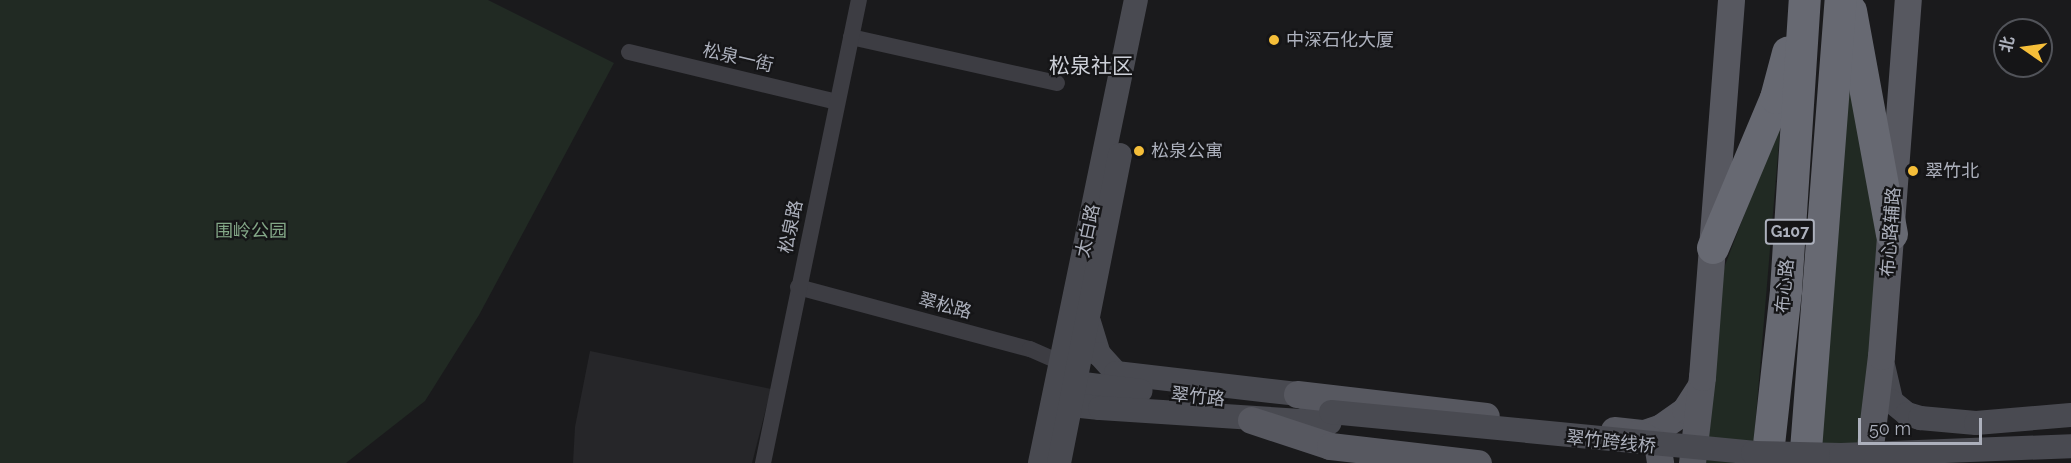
<!DOCTYPE html>
<meta charset="utf-8">
<style>
body{margin:0}
#map{position:relative;width:2071px;height:463px;overflow:hidden;background:#1a1a1c;font-family:Raleway,"Noto Sans SC",sans-serif}
div>[style]{position:absolute}
[style*='--x']{left:calc(var(--x)*1px);top:calc(var(--y)*1px);width:calc(var(--w)*1px);rotate:calc(var(--a)*1deg)}
.built>*{inset:0;background:#262629}
.green>*{inset:0;background:#212a23}
.street>*{height:16px;margin:-8px;padding:0 8px;transform-origin:8px;border-radius:8px;background:#3d3d43}
.secondary>*{height:24px;margin:-12px;padding:0 12px;transform-origin:12px;border-radius:12px;background:#494a51}
.primary>*{height:27px;margin:-13.5px;padding:0 13.5px;transform-origin:13.5px;border-radius:13.5px;background:#575860}
.highway>*{height:32px;margin:-16px;padding:0 16px;transform-origin:16px;border-radius:16px;background:#676972}
.secondary-bridge>*{height:24px;margin:-12px;padding:0 12px;transform-origin:12px;border-radius:12px;background:#494a51}
.dots>*{width:16px;height:16px;translate:-50% -50%;box-sizing:border-box;border:3px solid #151517;border-radius:50%}
span{translate:-50% -50%;white-space:nowrap;text-align:center;line-height:1.15;-webkit-text-stroke:4.5px #151517;paint-order:stroke}
.shield-label span{padding:2px 4px;background:#151517;border:2px solid;border-radius:4px;-webkit-text-stroke-width:0}
.shield-label{font-size:16px;color:#acb0bc;font-weight:700}
.poi-label{font-size:18px;color:#acb0bc}
.left{translate:0 -50%;text-align:left}
.street-label{font-size:18px;color:#acb0bc}
.park-label{font-size:18px;color:#83a787}
.quarter-label{font-size:21px;color:#cdd0d8}
.north{position:absolute;left:1993px;top:18px;width:60px;height:60px;box-sizing:border-box;background:#151517;border:2px solid #515359;border-radius:50%;rotate:283deg;font-size:16px;font-weight:700;line-height:24px;text-align:center;color:#acb0bc}
.north::after{content:'';display:block;margin:auto;width:21px;height:27px;background:#f5be39;clip-path:polygon(50% 0,100% 100%,50% 72%,0 100%)}
.scale{position:absolute;left:1858px;top:418px;width:124px;height:27px;box-sizing:border-box;border:3px solid #acb0bc;border-top:0;padding-left:8px;font-size:18px;line-height:21px;white-space:nowrap;color:#acb0bc;-webkit-text-stroke:4px #151517;paint-order:stroke}
</style>
<div id="map">
<div class="built">
<div style="clip-path:polygon(590px 351px,771px 389px,752px 463px,573px 463px,575px 427px)"></div>
</div>
<div class="green">
<div style="clip-path:polygon(0 0,488px 0,614px 63px,479px 315px,425px 401px,346px 463px,0 463px)"></div>
<div style="clip-path:polygon(1851px 58px,1886px 241px,1860px 463px,1818px 440px)"></div>
<div style="clip-path:polygon(1781px 118px,1752px 463px,1706px 463px,1724px 268px)"></div>
</div>
<div class="street">
<div style="--x:851;--y:37;--w:211;--a:12.6"></div>
<div style="--x:629;--y:52;--w:214;--a:13.5"></div>
<div style="--x:798;--y:287;--w:240;--a:15"></div>
<div style="--x:1030;--y:349;--w:43;--a:23.6"></div>
<div style="--x:763;--y:463;--w:473;--a:-78.3"></div>
</div>
<div class="secondary">
<div style="--x:1089;--y:322;--w:34;--a:73"></div>
<div style="--x:1099;--y:354;--w:25;--a:48"></div>
<div style="--x:1116;--y:373;--w:182;--a:6.6"></div>
<div style="--x:1297;--y:394;--w:20;--a:27"></div>
<div style="--x:1883;--y:365;--w:37;--a:77"></div>
<div style="--x:1891;--y:401;--w:21;--a:39"></div>
<div style="--x:1907;--y:414;--w:14;--a:17"></div>
<div style="--x:1920;--y:418;--w:56;--a:5.1"></div>
<div style="--x:1976;--y:423;--w:95;--a:-4.8"></div>
<div style="--x:1060;--y:388;--w:16;--a:-18"></div>
<div style="--x:1075;--y:383;--w:66;--a:6.9"></div>
<div style="--x:1059;--y:393;--w:17;--a:45"></div>
<div style="--x:1071;--y:405;--w:29;--a:6"></div>
<div style="--x:1100;--y:408;--w:230;--a:3.7"></div>
<div style="--x:1040;--y:463;--w:473;--a:-78.3"></div>
<div style="--x:1059;--y:463;--w:314;--a:-78.8"></div>
</div>
<div class="primary">
<div style="--x:1297;--y:394;--w:190;--a:6.6"></div>
<div style="--x:1251;--y:420;--w:83;--a:18.2"></div>
<div style="--x:1330;--y:446;--w:149;--a:6.6"></div>
<div style="--x:1614;--y:430;--w:30;--a:6"></div>
<div style="--x:1644;--y:433;--w:18;--a:-19"></div>
<div style="--x:1661;--y:427;--w:29;--a:-35"></div>
<div style="--x:1685;--y:410;--w:27;--a:-57"></div>
<div style="--x:1637;--y:433;--w:22;--a:27"></div>
<div style="--x:1657;--y:443;--w:20;--a:81"></div>
<div style="--x:1692;--y:463;--w:87;--a:-83.4"></div>
<div style="--x:1702;--y:377;--w:378;--a:-85.6"></div>
<div style="--x:1868;--y:463;--w:108;--a:-83.1"></div>
<div style="--x:1881;--y:356;--w:357;--a:-85.7"></div>
</div>
<div class="highway">
<div style="--x:1851;--y:11;--w:227;--a:79.6"></div>
<div style="--x:1713;--y:248;--w:163;--a:-67.2"></div>
<div style="--x:1776;--y:98;--w:47;--a:-75.1"></div>
<div style="--x:1767;--y:463;--w:174;--a:-83.7"></div>
<div style="--x:1786;--y:290;--w:291;--a:-86.3"></div>
<div style="--x:1805;--y:463;--w:464;--a:-85.6"></div>
</div>
<div class="secondary-bridge">
<div style="--x:1331;--y:412;--w:424;--a:5.5"></div>
<div style="--x:1753;--y:453;--w:88;--a:1.3"></div>
<div style="--x:1841;--y:455;--w:230;--a:-2.2"></div>
</div>
<div class="dots">
<div style="left:1274px;top:40px;background:#f5be39"></div>
<div style="left:1139px;top:151px;background:#f5be39"></div>
<div style="left:1913px;top:171px;background:#f5be39"></div>
</div>
<div class="shield-label">
<span style="left:1790px;top:232px">G107</span>
</div>
<div class="poi-label">
<span class="left" style="left:1286px;top:40px">中深石化大厦</span>
<span class="left" style="left:1151px;top:151px">松泉公寓</span>
<span class="left" style="left:1925px;top:171px">翠竹北</span>
</div>
<div class="street-label">
<span style="left:738px;top:58px;rotate:13deg">松泉一街</span>
<span style="left:791px;top:227px;rotate:-78deg">松泉路</span>
<span style="left:1088px;top:231px;rotate:-78deg">太白路</span>
<span style="left:1891px;top:232px;rotate:-86deg">布心路辅路</span>
<span style="left:1785px;top:286px;rotate:-85deg">布心路</span>
<span style="left:945px;top:306px;rotate:15deg">翠松路</span>
<span style="left:1198px;top:397px;rotate:6deg">翠竹路</span>
<span style="left:1611px;top:442px;rotate:6deg">翠竹跨线桥</span>
</div>
<div class="park-label">
<span style="left:251px;top:231px">围岭公园</span>
</div>
<div class="quarter-label">
<span style="left:1091px;top:66px">松泉社区</span>
</div>
<div class="north">北</div>
<div class="scale">50 m</div>
</div>
